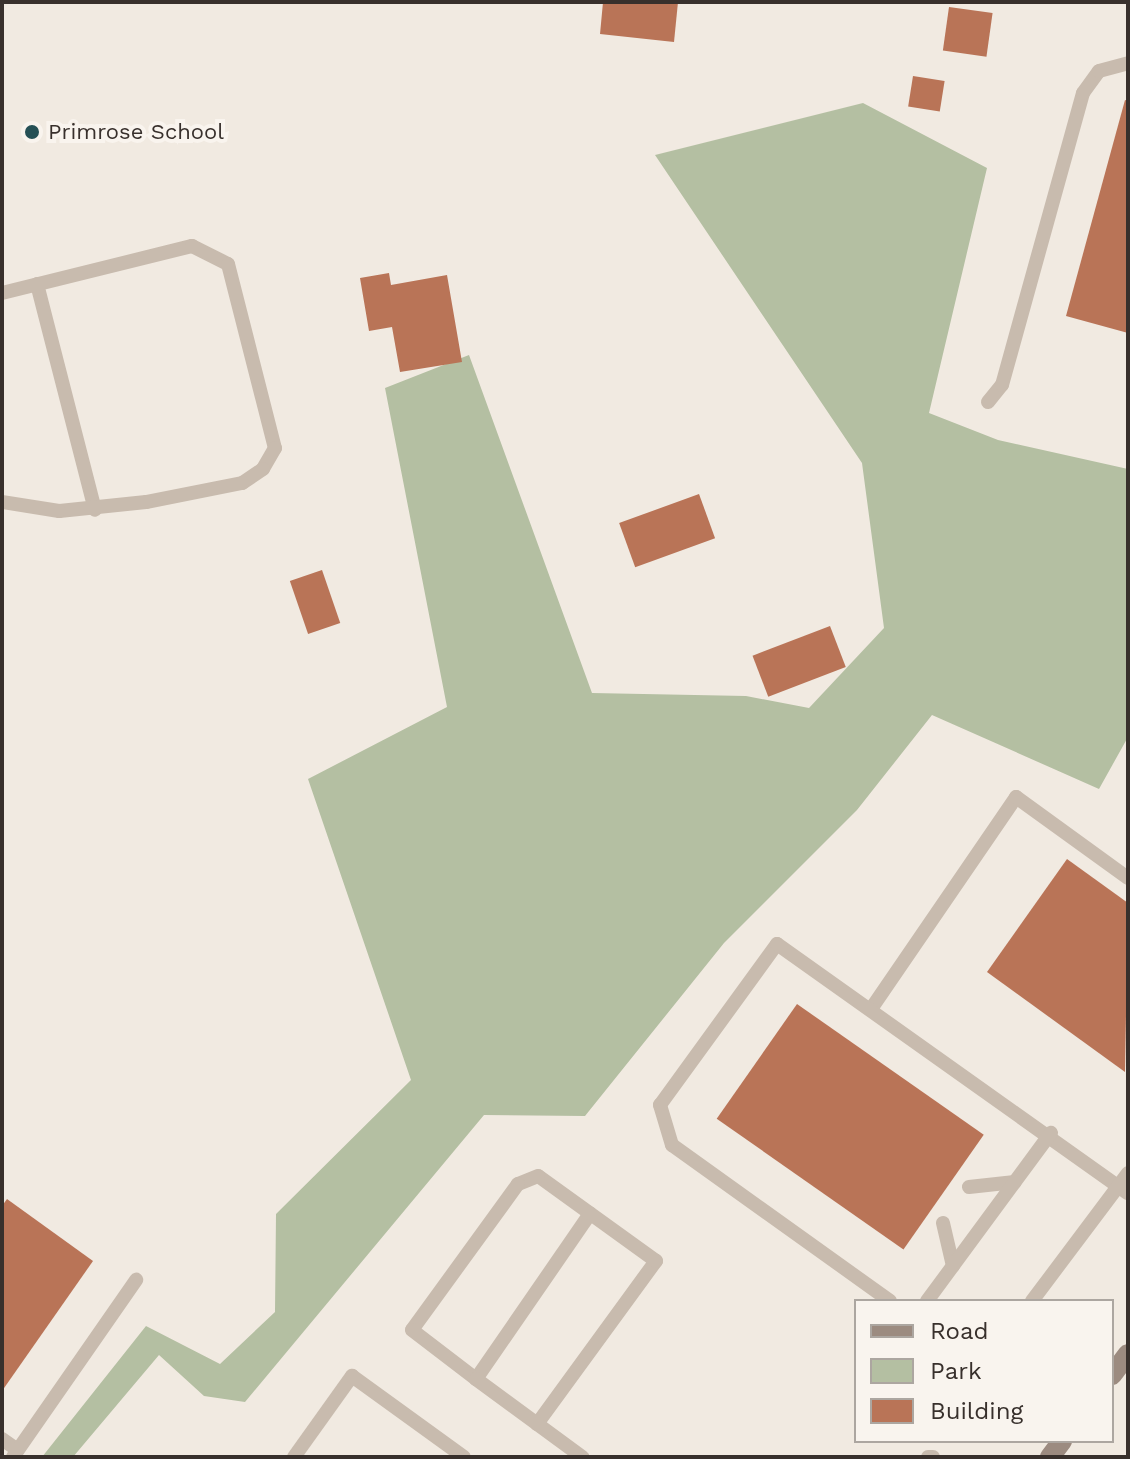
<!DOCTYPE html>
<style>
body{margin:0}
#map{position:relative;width:1130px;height:1459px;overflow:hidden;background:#f1eae1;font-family:"Work Sans",sans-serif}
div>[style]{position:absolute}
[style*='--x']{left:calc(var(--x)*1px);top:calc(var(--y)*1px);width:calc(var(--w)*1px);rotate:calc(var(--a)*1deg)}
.green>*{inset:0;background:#b4bfa2}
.building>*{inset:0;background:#b97457;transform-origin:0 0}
.lane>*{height:14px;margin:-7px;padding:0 7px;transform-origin:7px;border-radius:7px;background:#c8bbae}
.secondary>*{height:20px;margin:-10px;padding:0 10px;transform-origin:10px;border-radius:10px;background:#9c8b80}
.dots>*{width:22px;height:22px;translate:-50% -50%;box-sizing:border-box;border:4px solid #f9f4ee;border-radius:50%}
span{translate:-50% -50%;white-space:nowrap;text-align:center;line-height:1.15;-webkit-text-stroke:8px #f9f4ee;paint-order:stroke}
.poi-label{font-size:22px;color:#38302c}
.left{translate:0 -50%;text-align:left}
.frame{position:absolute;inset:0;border:4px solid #38302c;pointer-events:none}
.legend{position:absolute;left:854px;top:1299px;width:260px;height:144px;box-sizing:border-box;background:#f9f4ee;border:2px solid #aca6a0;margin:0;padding:10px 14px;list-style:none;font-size:24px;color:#38302c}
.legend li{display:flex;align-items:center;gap:16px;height:40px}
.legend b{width:40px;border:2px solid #aca6a0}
</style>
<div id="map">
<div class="green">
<div style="clip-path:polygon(863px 103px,987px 168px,929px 413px,998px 440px,1128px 469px,1128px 737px,1099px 789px,932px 715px,857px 810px,724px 943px,585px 1116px,484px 1115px,245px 1402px,204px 1396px,159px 1355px,73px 1457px,42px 1457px,146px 1326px,220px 1364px,275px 1312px,276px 1214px,411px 1080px,308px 779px,447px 707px,385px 388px,469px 355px,592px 693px,746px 696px,809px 708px,884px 628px,862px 463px,655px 155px)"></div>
</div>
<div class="building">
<div style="clip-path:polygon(603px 2px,678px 2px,674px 42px,600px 34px)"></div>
<div style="left:949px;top:7px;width:44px;height:44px;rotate:8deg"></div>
<div style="left:913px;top:76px;width:32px;height:31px;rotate:9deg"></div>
<div style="clip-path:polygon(1125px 100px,1128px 101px,1128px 333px,1066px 316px)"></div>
<div style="clip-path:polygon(389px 273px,391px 285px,447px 275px,462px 362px,400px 372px,392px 327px,369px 331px,360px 278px)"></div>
<div style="left:699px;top:494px;width:47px;height:85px;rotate:70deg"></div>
<div style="left:322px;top:570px;width:56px;height:34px;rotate:71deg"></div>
<div style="left:830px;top:626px;width:44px;height:83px;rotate:69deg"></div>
<div style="clip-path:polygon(1067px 859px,1128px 903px,1125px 1072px,987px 972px)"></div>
<div style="left:797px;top:1004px;width:228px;height:140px;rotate:35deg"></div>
<div style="clip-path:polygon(7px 1199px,93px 1261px,2px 1391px,2px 1206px)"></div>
</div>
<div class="lane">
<div style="--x:37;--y:284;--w:233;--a:75.6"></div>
<div style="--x:2;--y:293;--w:196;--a:-13.9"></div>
<div style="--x:192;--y:246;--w:40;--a:26.6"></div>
<div style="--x:228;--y:264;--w:190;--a:75.7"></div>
<div style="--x:275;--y:448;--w:24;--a:120"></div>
<div style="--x:263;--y:469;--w:25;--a:146"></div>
<div style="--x:242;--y:483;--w:98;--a:168.8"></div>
<div style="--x:146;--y:502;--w:87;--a:174.1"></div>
<div style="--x:59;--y:511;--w:58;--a:-171"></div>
<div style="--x:988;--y:402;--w:22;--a:-51"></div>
<div style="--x:1002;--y:385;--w:303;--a:-74.5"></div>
<div style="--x:1083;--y:93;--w:27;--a:-54"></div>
<div style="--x:1099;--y:71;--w:30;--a:-15"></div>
<div style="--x:871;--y:1009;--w:257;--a:-55.6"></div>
<div style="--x:1016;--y:797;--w:138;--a:35.9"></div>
<div style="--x:969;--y:1187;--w:46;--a:-6.2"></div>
<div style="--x:943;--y:1223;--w:44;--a:76.9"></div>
<div style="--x:890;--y:1301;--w:268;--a:-144.4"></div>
<div style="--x:672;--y:1145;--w:42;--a:-106.7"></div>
<div style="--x:660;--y:1105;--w:199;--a:-54"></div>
<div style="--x:777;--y:944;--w:430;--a:35.4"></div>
<div style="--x:927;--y:1301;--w:209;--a:-53.6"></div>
<div style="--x:1032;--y:1301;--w:160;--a:-53.1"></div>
<div style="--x:476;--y:1379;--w:201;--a:-55.4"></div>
<div style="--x:537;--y:1424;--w:202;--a:-53.9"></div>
<div style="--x:656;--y:1261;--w:145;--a:-144.2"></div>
<div style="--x:538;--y:1176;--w:22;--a:158"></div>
<div style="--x:518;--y:1184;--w:180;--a:126"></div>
<div style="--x:412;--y:1330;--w:81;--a:37.4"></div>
<div style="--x:476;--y:1379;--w:132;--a:36.3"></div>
<div style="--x:2;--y:1439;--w:19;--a:35"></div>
<div style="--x:13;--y:1457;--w:216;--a:-55.2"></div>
<div style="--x:294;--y:1457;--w:100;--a:-54.4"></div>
<div style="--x:352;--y:1376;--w:138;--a:35.9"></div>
<div style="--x:928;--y:1457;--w:5;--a:0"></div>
</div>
<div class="secondary">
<div style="--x:1112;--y:1375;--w:26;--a:-53"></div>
<div style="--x:1050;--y:1457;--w:20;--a:-53"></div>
</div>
<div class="dots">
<div style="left:32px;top:132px;background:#255055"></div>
</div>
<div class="poi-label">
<span class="left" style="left:48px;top:132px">Primrose School</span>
</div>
<div class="frame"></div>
<ul class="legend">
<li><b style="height:10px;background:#9c8b80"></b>Road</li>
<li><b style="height:22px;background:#b4bfa2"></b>Park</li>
<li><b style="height:22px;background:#b97457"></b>Building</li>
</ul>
</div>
